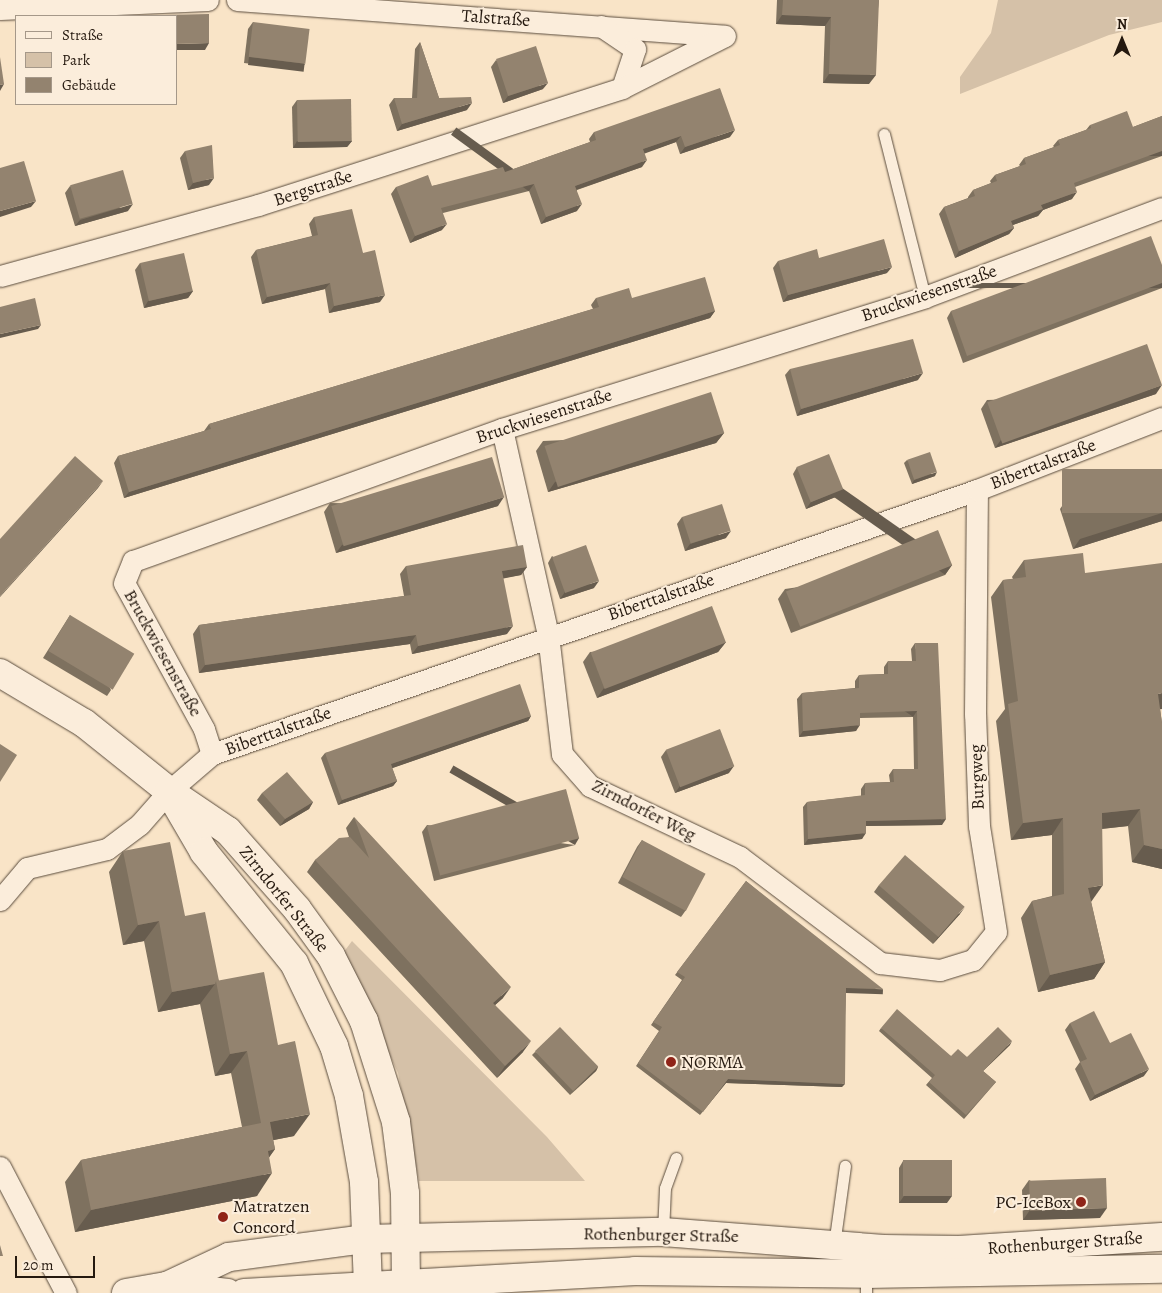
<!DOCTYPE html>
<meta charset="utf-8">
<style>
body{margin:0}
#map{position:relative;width:1162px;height:1293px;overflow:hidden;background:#f9e4c7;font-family:Alegreya,serif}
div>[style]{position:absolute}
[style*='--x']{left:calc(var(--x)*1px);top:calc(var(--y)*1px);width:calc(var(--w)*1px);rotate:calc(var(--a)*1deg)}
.green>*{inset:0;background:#d5c1a8}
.roads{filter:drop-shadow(0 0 1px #5a4c3d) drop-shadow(0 0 1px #5a4c3d)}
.service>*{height:11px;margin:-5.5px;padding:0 5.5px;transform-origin:5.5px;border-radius:5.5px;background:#fbeddb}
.minor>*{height:21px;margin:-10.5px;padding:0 10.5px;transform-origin:10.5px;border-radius:10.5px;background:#fbeddb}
.secondary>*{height:28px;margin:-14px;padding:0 14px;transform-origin:14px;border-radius:14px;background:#fbeddb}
.wall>*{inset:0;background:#7e715f}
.shaded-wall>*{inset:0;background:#675c4e;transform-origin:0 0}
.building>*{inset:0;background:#93836f;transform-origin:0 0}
.dots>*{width:14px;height:14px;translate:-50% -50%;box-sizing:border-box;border:2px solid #fbeddb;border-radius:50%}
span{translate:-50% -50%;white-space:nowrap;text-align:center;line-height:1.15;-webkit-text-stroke:4px #fbeddb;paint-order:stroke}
.street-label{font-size:18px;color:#25190f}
.poi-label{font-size:18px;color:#25190f}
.left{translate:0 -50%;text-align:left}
.right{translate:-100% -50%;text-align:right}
.legend{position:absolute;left:15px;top:15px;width:162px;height:90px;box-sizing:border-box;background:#fbeddb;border:1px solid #a59889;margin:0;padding:6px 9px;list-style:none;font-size:15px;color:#25190f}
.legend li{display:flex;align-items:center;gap:10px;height:25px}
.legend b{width:25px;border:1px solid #a59889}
.north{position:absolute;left:1097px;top:15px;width:50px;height:50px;-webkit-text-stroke:4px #fbeddb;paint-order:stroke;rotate:0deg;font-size:14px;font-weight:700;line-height:20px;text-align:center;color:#25190f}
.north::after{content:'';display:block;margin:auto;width:18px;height:22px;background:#25190f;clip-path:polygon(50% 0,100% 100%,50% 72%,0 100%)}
.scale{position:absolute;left:15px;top:1256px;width:80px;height:22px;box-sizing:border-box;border:2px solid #25190f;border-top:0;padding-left:6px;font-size:15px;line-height:18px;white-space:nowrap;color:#25190f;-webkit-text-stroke:4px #fbeddb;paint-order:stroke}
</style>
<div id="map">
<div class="green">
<div style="clip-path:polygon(998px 0,1162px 0,1162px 22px,1109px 35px,960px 94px,960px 77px,991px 33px)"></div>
<div style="clip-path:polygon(352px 941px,547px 1137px,585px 1181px,419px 1181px,398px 1073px,343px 953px)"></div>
</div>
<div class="roads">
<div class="service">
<div style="--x:884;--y:134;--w:168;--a:75.9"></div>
<div style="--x:663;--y:1232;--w:44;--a:-87.4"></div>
<div style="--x:665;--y:1188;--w:32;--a:-70"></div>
<div style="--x:834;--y:1245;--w:80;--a:-82.1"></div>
<div style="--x:866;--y:1274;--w:19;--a:90"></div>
</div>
<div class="minor">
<div style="--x:237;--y:0;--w:489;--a:4.2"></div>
<div style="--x:0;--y:9;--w:208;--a:-2.5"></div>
<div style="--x:601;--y:26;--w:41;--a:34.1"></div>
<div style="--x:635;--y:49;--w:41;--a:108.4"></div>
<div style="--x:0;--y:276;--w:268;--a:-15.4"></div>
<div style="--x:258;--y:205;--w:382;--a:-17.8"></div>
<div style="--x:622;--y:88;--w:115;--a:-26.8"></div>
<div style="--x:502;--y:429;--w:211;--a:77.4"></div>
<div style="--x:548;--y:635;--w:120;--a:83.3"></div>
<div style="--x:562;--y:754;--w:43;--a:48.8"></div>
<div style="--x:590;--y:786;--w:166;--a:25.3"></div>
<div style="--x:740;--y:857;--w:176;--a:37.1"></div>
<div style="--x:880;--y:963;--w:60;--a:6.7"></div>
<div style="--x:940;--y:970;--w:34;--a:-17"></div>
<div style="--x:973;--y:960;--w:36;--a:-51"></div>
<div style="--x:996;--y:932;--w:107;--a:-99.1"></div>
<div style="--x:979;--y:826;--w:112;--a:-92"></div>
<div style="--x:975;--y:714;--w:224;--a:-89.5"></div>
<div style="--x:212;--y:754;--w:26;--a:-108"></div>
<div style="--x:204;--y:729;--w:166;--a:-118.7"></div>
<div style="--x:124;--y:583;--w:24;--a:-68"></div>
<div style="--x:133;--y:561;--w:392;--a:-19.7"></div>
<div style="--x:502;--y:429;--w:443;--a:-17.3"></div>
<div style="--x:925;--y:297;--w:253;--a:-20.6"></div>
<div style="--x:0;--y:900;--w:42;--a:-49.8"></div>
<div style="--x:27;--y:868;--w:82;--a:-13.4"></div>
<div style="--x:107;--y:849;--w:41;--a:-37.1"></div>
<div style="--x:140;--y:824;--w:44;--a:-48.7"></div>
<div style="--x:169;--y:791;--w:57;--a:-40.7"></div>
<div style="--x:212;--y:754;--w:809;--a:-19.04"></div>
<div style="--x:977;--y:490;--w:199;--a:-21.3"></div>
<div style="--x:0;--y:1167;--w:142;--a:62.4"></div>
</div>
<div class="secondary">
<div style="--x:0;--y:673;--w:98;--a:30.8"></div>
<div style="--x:84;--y:723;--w:109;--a:38.7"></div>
<div style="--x:169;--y:791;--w:71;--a:34.1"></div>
<div style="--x:228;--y:831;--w:104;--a:48.5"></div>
<div style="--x:297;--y:909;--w:58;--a:54.1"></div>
<div style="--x:331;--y:956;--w:73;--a:63.1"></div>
<div style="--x:364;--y:1021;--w:106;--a:72.4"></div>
<div style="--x:396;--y:1122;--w:72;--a:82.8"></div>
<div style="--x:405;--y:1193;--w:89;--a:89.4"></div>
<div style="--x:172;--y:797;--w:64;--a:59.8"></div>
<div style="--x:204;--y:852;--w:143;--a:51"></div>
<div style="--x:294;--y:963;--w:92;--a:64.3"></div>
<div style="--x:334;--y:1046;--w:52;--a:73.3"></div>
<div style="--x:349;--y:1096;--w:87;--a:80.1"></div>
<div style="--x:364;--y:1182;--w:102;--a:87.8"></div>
<div style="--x:167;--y:1286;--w:61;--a:6.5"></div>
<div style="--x:126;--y:1293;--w:42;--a:-9.7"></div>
<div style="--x:167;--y:1286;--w:68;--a:-25.1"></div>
<div style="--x:229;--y:1257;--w:138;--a:-7.5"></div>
<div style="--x:366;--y:1239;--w:297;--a:-1.4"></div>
<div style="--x:663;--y:1232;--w:221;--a:4.4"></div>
<div style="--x:883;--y:1249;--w:76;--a:0.8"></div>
<div style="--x:959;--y:1250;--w:203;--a:-3.7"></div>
<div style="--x:244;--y:1293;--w:392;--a:-3.2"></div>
<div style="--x:635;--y:1271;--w:231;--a:0.7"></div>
<div style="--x:866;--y:1274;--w:296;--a:-1"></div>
</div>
</div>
<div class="wall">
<div style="clip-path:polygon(777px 0,879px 0,869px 84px,823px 83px,825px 26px,776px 24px)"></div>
<div style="clip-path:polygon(253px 22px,305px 64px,300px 70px,244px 63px,248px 29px)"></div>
<div style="clip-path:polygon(420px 42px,439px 98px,467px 110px,397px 131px,389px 105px,394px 98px,412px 98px,415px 49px)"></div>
<div style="clip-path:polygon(496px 60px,543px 89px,503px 103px,491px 67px)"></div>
<div style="clip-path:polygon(297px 100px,352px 141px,347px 147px,293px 148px,292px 107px)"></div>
<div style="clip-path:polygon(1162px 116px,1162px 156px,1075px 187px,1072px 199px,1043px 210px,1038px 216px,1013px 225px,1014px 228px,1009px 234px,955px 258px,939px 214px,944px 207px,968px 198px,968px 197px,973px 190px,991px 183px,990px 181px,995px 175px,1020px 166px,1019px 165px,1024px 158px,1054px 147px,1053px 146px,1058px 140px,1086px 130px,1090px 125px,1133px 127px)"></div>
<div style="clip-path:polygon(594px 132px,730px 137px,680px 154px,676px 142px,644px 153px,642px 167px,577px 190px,577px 211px,541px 224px,529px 191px,443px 213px,442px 230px,410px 243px,391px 194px,396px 187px,432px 186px,505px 172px,590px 142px,589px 139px)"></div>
<div style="clip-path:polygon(185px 151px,209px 185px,188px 190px,180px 158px)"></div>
<div style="clip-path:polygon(70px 186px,128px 211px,75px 226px,65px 193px)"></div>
<div style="clip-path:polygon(314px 217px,363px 253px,380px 302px,329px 313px,325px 289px,262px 304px,251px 257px,256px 250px,312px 236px,309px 224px)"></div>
<div style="clip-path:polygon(819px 258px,887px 273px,783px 302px,773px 268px,778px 261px)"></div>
<div style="clip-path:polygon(140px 263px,193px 291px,188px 298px,144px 308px,135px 270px)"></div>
<div style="clip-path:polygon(1162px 265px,1162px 288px,963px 363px,947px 318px,951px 311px)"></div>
<div style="clip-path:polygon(596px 298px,632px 298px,715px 311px,710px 318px,124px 498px,114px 463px,118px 456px,204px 431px,209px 424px,593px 309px,591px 305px)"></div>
<div style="clip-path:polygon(790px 369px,918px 380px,797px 416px,785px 375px)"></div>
<div style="clip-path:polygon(1156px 394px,995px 448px,981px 409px,987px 400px)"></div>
<div style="clip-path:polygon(724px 433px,716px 443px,548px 492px,536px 451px,543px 441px)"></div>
<div style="clip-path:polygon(907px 460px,935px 476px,912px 484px,904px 463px)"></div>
<div style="clip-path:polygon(797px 467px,838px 496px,806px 509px,793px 474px)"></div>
<div style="clip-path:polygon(1162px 469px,1162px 521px,1073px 549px,1060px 509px,1067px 499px)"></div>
<div style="clip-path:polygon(330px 503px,498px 506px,336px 553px,324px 512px)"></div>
<div style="clip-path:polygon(682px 517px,726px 538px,685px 551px,677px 524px)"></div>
<div style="clip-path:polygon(552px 556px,594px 588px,560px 599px,548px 563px)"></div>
<div style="clip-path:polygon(1024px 560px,1085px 573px,1160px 709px,1162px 723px,1162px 869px,1132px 862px,1128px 826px,1102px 829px,1091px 902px,1105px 962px,1094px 979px,1038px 992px,1021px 918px,1032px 901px,1052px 896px,1052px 835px,1011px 840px,996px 721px,1005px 709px,991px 597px,1003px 580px,1013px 579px,1012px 577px)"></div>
<div style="clip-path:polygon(952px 565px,945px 575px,791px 633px,778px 599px,785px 589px)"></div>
<div style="clip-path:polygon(406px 566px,527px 567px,521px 575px,503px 578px,507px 634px,412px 654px,410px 644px,199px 673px,193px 634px,199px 625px,404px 596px,400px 574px)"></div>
<div style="clip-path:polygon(70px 615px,111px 690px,107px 696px,43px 658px)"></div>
<div style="clip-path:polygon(726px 642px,718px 652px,597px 698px,583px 662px,590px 652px)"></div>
<div style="clip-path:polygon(915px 643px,942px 825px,866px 826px,862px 839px,804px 845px,803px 807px,807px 802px,861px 796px,861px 789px,865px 783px,890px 782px,889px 775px,893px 769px,914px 769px,913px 717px,860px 718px,856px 731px,799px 737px,797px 699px,802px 693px,855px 688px,855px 681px,859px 675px,884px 674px,884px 667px,888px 661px,912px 661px,911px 649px)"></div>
<div style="clip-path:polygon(531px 716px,528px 721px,392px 768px,397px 781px,393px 786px,338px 805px,321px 758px,325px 753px)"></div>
<div style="clip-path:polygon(666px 750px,729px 773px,675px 793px,661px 757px)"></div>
<div style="clip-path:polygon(262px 793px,313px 802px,309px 809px,280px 826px,257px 800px)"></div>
<div style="clip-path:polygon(354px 817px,503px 998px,495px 1005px,523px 1052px,497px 1078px,307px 872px,315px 860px,349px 837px,346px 828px)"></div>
<div style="clip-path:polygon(427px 825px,575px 845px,434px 881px,422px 832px)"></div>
<div style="clip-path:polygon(642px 840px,686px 910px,681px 917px,618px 883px,637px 847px)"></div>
<div style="clip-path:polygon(123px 851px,185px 916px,219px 981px,294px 1136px,273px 1140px,275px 1149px,269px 1157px,257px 1196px,75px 1232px,65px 1182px,81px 1160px,242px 1127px,231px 1073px,215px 1076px,200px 1004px,158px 1012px,144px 941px,123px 945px,109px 872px)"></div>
<div style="clip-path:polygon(746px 881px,881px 993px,846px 992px,842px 1087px,726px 1083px,700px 1115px,636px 1066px,659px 1031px,651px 1025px,682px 980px,675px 975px)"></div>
<div style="clip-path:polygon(879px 885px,960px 914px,933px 944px,874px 892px)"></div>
<div style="clip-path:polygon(1070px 1023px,1110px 1043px,1144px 1076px,1090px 1101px,1075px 1069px,1080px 1062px,1065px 1030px)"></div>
<div style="clip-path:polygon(881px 1028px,951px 1056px,967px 1057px,1010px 1045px,983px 1071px,996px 1082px,964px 1119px,926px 1085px,932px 1078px,879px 1031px)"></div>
<div style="clip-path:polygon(535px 1052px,598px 1067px,596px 1071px,570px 1095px,532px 1055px)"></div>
<div style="clip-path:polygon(903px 1161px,947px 1203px,899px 1203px,899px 1168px)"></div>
<div style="clip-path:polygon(1029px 1180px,1100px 1218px,1023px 1220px,1022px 1190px)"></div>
</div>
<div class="shaded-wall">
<div style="clip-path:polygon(782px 15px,831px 17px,825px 26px,776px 24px)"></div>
<div style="clip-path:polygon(209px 43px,205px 50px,176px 50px,176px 44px)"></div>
<div style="left:249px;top:57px;width:56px;height:8px;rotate:7deg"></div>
<div style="clip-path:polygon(829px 74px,876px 75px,869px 84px,823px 83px)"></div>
<div style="clip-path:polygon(548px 83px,543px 89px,503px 103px,508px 96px)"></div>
<div style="clip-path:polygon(4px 84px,0 91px,0 85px)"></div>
<div style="clip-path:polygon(472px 103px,467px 110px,397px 131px,402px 124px)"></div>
<div style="clip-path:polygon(735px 130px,730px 137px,680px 154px,685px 147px)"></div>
<div style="clip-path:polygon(681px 136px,676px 142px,638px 156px,643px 149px)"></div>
<div style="clip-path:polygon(297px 141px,352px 141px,347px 147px,293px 148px)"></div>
<div style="left:1162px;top:151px;width:5px;height:94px;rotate:90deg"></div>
<div style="clip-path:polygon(647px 160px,642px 167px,570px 192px,575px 186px)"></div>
<div style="clip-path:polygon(214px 178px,209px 185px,188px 190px,193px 183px)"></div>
<div style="left:534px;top:184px;width:9px;height:96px;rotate:126deg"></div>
<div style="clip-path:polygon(1077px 192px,1072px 199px,1043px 210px,1038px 216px,1007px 227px,1011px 221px,1041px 205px)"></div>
<div style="clip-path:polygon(36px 201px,31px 207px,0 217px,0 211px)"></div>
<div style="clip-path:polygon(133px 204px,128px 211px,75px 226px,80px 220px)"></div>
<div style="clip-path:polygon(582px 204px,577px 211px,541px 224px,546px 217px)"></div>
<div style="clip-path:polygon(447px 224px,442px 230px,410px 243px,415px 236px)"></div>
<div style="clip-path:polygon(1014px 228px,1009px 234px,955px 258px,959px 251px)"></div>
<div style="clip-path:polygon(892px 267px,887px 273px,783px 302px,788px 295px)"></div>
<div style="clip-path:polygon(330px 283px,325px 289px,262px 304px,267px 297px)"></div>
<div style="left:1162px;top:283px;width:5px;height:208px;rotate:90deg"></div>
<div style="clip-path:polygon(193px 291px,188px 298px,144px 308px,148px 301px)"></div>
<div style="clip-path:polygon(385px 295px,380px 302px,329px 313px,334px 306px)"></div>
<div style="clip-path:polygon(715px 311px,710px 318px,124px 498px,129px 492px)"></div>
<div style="clip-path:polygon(41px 325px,38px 329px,0 338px,0 334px)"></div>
<div style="clip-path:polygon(923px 373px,918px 380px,797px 416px,801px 409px)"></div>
<div style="clip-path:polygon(1162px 385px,1156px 394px,995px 448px,1001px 440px)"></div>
<div style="clip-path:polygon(724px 433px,716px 443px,548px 492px,555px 482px)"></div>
<div style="clip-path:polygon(937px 472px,935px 476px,912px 484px,914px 480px)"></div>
<div style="clip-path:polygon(103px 481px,98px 488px,0 597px,0 596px)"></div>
<div style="clip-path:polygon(843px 489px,838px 496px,806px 509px,811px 502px)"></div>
<div style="clip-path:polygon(504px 497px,498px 506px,336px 553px,342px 545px)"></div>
<div style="clip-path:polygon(1162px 513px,1162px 521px,1073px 549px,1080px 539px)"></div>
<div style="clip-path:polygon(731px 531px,726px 538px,685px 551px,690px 544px)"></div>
<div style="left:952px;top:565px;width:12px;height:165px;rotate:125deg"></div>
<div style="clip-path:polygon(527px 567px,521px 575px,496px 580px,502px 571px)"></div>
<div style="clip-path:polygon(599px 581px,594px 588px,560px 599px,565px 592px)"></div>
<div style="clip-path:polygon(513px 626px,507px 634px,412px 654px,418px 646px)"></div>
<div style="clip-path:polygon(416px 635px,410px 644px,199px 673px,205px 665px)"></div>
<div style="clip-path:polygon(726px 642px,718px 652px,597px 698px,604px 688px)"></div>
<div style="clip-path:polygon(1162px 693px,1162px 709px,1147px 711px,1158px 694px)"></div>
<div style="left:917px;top:711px;width:7px;height:57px;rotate:124deg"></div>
<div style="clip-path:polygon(531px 716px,528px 721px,387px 770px,391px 764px)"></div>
<div style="clip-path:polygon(860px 725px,856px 731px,799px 737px,803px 731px)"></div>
<div style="clip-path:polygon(734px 766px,729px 773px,675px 793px,680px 786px)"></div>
<div style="clip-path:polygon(397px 781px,393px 786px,338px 805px,342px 800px)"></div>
<div style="clip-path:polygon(313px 802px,309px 809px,280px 826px,285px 819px)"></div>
<div style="clip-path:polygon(1140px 809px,1128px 826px,1090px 830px,1102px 813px)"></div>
<div style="clip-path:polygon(1063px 818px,1052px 835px,1011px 840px,1023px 823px)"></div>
<div style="clip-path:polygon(946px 819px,942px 825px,862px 826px,866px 821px)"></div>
<div style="clip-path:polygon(866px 833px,862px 839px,804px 845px,808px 839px)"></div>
<div style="left:579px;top:838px;width:8px;height:145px;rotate:120deg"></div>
<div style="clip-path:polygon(1144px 845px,1162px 849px,1162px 869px,1132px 862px)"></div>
<div style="clip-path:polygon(1103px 885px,1091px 902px,1088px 888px)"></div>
<div style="clip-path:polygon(965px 907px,960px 914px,933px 944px,938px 937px)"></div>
<div style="clip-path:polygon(159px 921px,144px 941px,123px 945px,138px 925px)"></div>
<div style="clip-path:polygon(1105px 962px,1094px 979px,1038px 992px,1050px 975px)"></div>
<div style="clip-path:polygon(215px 984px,200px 1004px,158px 1012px,172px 992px)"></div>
<div style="clip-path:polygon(511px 987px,503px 998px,485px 1014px,493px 1003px)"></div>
<div style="left:846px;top:988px;width:37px;height:5px;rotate:2deg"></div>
<div style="clip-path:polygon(531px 1041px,523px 1052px,497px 1078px,505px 1066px)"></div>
<div style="clip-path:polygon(1012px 1041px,1010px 1045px,980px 1074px,983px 1071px)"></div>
<div style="clip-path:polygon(247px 1051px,231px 1073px,215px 1076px,230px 1054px)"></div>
<div style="clip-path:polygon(598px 1067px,596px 1071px,570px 1095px)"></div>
<div style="clip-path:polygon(1149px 1069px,1144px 1076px,1090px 1101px,1095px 1095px)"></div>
<div style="clip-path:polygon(728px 1079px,845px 1084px,842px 1087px,726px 1083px,700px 1115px)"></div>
<div style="clip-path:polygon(310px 1114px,294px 1136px,254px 1144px,270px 1122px)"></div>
<div style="clip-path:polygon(275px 1149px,259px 1172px,268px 1151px)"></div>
<div style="clip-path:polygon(272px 1173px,257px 1196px,75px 1232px,91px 1210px)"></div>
<div style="clip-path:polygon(904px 1196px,952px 1196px,947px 1203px,899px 1203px)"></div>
<div style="clip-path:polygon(1107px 1208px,1100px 1218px,1023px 1220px,1030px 1210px)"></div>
</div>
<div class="building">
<div style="clip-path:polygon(783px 0,879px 0,876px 75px,829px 74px,831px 17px,782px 15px)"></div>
<div style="clip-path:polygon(209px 14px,209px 43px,176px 44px,176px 16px,165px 16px,165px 15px)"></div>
<div style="left:253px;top:22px;width:57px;height:35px;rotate:7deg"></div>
<div style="clip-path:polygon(420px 42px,439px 98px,471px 97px,472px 103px,402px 124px,394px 98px,417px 98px)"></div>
<div style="left:536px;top:46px;width:39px;height:42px;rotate:72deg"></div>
<div style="clip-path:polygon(0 57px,4px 84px,0 85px)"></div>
<div style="clip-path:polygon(720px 88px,735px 130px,685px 147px,681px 136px,643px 149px,647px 160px,575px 186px,582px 204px,546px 217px,534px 184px,441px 208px,447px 224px,415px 236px,396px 187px,428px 175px,432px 186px,503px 167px,505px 172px,596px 140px,594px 132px)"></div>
<div style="left:351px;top:99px;width:42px;height:54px;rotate:89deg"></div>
<div style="clip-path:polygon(1127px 111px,1133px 127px,1162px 116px,1162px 151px,1074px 183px,1077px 192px,1041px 205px,1043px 209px,1011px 221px,1014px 228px,959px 251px,944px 207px,975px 196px,973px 190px,997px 181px,995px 175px,1026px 164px,1024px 158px,1060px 145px,1058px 140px,1091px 128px,1090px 125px)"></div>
<div style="clip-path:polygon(212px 145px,214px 178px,193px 183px,185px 151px)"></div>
<div style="clip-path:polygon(24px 161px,36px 201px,0 211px,0 168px)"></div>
<div style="left:123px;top:170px;width:35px;height:55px;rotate:74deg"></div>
<div style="clip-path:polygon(352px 209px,363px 253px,375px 250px,385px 295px,334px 306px,330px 283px,267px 297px,256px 250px,318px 235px,314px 217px)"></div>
<div style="clip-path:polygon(1151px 236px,1162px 265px,1162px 283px,967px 356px,951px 311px)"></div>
<div style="clip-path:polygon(884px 239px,892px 267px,788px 295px,778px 261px,817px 249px,819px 258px)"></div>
<div style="left:184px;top:253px;width:39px;height:45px;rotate:77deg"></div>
<div style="clip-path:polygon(705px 277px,715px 311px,129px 492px,118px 456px,211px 429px,209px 424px,599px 307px,596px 298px,629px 288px,632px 298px)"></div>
<div style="clip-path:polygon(35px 298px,41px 325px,0 334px,0 307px)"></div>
<div style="clip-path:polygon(913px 339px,923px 373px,801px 409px,790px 369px)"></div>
<div style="left:1147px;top:344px;width:44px;height:170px;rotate:70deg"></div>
<div style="left:711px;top:392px;width:43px;height:175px;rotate:72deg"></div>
<div style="left:930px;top:452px;width:21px;height:24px;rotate:71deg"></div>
<div style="left:829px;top:454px;width:38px;height:35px;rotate:68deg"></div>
<div style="clip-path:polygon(75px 456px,103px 481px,0 596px,0 539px)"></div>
<div style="left:492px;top:457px;width:42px;height:168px;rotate:73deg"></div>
<div style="left:1162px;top:469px;width:44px;height:100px;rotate:90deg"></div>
<div style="left:722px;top:504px;width:28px;height:42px;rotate:72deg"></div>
<div style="left:938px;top:530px;width:38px;height:164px;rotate:68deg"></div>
<div style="clip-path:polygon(523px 545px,527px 567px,502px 571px,513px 626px,418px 646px,416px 635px,205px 665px,199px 625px,411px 595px,406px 566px)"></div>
<div style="left:586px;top:545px;width:38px;height:36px;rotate:70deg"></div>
<div style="clip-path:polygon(1083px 553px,1085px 573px,1162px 563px,1162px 693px,1158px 694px,1162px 723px,1162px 849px,1144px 845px,1140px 809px,1102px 813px,1103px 885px,1088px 888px,1105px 962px,1050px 975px,1032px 901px,1064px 894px,1063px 818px,1023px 823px,1008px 704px,1018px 701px,1003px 580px,1026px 577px,1024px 560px)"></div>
<div style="left:712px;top:606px;width:39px;height:130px;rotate:69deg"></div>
<div style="left:70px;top:615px;width:75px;height:42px;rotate:31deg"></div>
<div style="clip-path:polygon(915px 643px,938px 643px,946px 819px,866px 821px,866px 833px,808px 839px,807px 802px,865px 795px,865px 783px,894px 782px,893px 769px,918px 769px,917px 711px,860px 713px,860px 725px,803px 731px,802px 693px,859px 688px,859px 675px,888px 674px,888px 661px,916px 661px)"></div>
<div style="clip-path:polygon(520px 684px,531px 716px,391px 764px,397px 781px,342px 800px,325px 753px)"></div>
<div style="left:720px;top:729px;width:40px;height:58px;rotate:69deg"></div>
<div style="clip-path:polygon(0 744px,17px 755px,0 782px)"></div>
<div style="clip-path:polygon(287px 772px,313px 802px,285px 819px,262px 793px)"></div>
<div style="left:566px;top:789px;width:51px;height:144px;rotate:75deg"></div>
<div style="clip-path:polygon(354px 817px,511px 987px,493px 1003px,531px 1041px,505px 1066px,315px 860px,339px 838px,350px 837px,369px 858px)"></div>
<div style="left:642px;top:840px;width:72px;height:42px;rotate:28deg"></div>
<div style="clip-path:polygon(170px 842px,185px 916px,205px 912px,219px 981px,216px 981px,215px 984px,172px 992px,159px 921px,138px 925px,123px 851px)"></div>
<div style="left:905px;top:855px;width:79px;height:40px;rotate:41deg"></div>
<div style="clip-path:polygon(746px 881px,883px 989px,846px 988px,845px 1084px,728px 1079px,703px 1112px,638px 1063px,662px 1027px,653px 1022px,685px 977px,677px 972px)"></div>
<div style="clip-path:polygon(264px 972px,278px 1045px,295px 1041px,310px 1114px,270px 1122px,275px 1149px,268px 1151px,272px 1173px,91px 1210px,81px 1160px,261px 1123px,247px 1051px,230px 1054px,216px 981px)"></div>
<div style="clip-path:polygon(897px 1009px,951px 1056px,958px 1049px,967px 1057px,998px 1027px,1012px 1041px,983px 1071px,996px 1082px,966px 1115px,929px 1082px,935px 1075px,881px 1028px)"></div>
<div style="clip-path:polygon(1094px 1011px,1110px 1043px,1131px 1033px,1149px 1069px,1095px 1095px,1080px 1062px,1087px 1059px,1070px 1023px)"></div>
<div style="left:560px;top:1027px;width:55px;height:35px;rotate:46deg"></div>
<div style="left:952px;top:1160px;width:36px;height:49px;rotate:90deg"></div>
<div style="left:1106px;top:1178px;width:30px;height:77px;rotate:88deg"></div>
<div style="clip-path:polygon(0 1245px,3px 1256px,0 1256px)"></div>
</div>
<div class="dots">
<div style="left:671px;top:1062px;background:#8f2418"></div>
<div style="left:1081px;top:1202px;background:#8f2418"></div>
<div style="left:223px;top:1217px;background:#8f2418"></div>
</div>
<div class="street-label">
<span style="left:496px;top:18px;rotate:4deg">Talstraße</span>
<span style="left:313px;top:188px;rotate:-18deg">Bergstraße</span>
<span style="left:929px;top:293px;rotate:-19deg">Bruckwiesenstraße</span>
<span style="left:544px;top:416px;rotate:-18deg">Bruckwiesenstraße</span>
<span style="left:1043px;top:464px;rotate:-21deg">Biberttalstraße</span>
<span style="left:661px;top:597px;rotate:-19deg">Biberttalstraße</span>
<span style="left:163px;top:653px;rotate:61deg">Bruckwiesenstraße</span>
<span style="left:278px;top:731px;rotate:-20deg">Biberttalstraße</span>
<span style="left:977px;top:777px;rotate:-92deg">Burgweg</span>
<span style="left:644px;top:810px;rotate:27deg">Zirndorfer Weg</span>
<span style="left:284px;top:899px;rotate:51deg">Zirndorfer Straße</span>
<span style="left:661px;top:1235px;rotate:1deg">Rothenburger Straße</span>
<span style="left:1065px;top:1243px;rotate:-4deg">Rothenburger Straße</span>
</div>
<div class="poi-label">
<span class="left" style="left:681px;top:1062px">NORMA</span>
<span class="right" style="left:1071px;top:1202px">PC-IceBox</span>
<span class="left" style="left:233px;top:1217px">Matratzen<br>Concord</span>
</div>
<ul class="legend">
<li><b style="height:6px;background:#fbeddb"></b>Straße</li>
<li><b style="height:14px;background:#d5c1a8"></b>Park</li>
<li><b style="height:14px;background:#93836f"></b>Gebäude</li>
</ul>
<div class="north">N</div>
<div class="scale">20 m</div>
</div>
